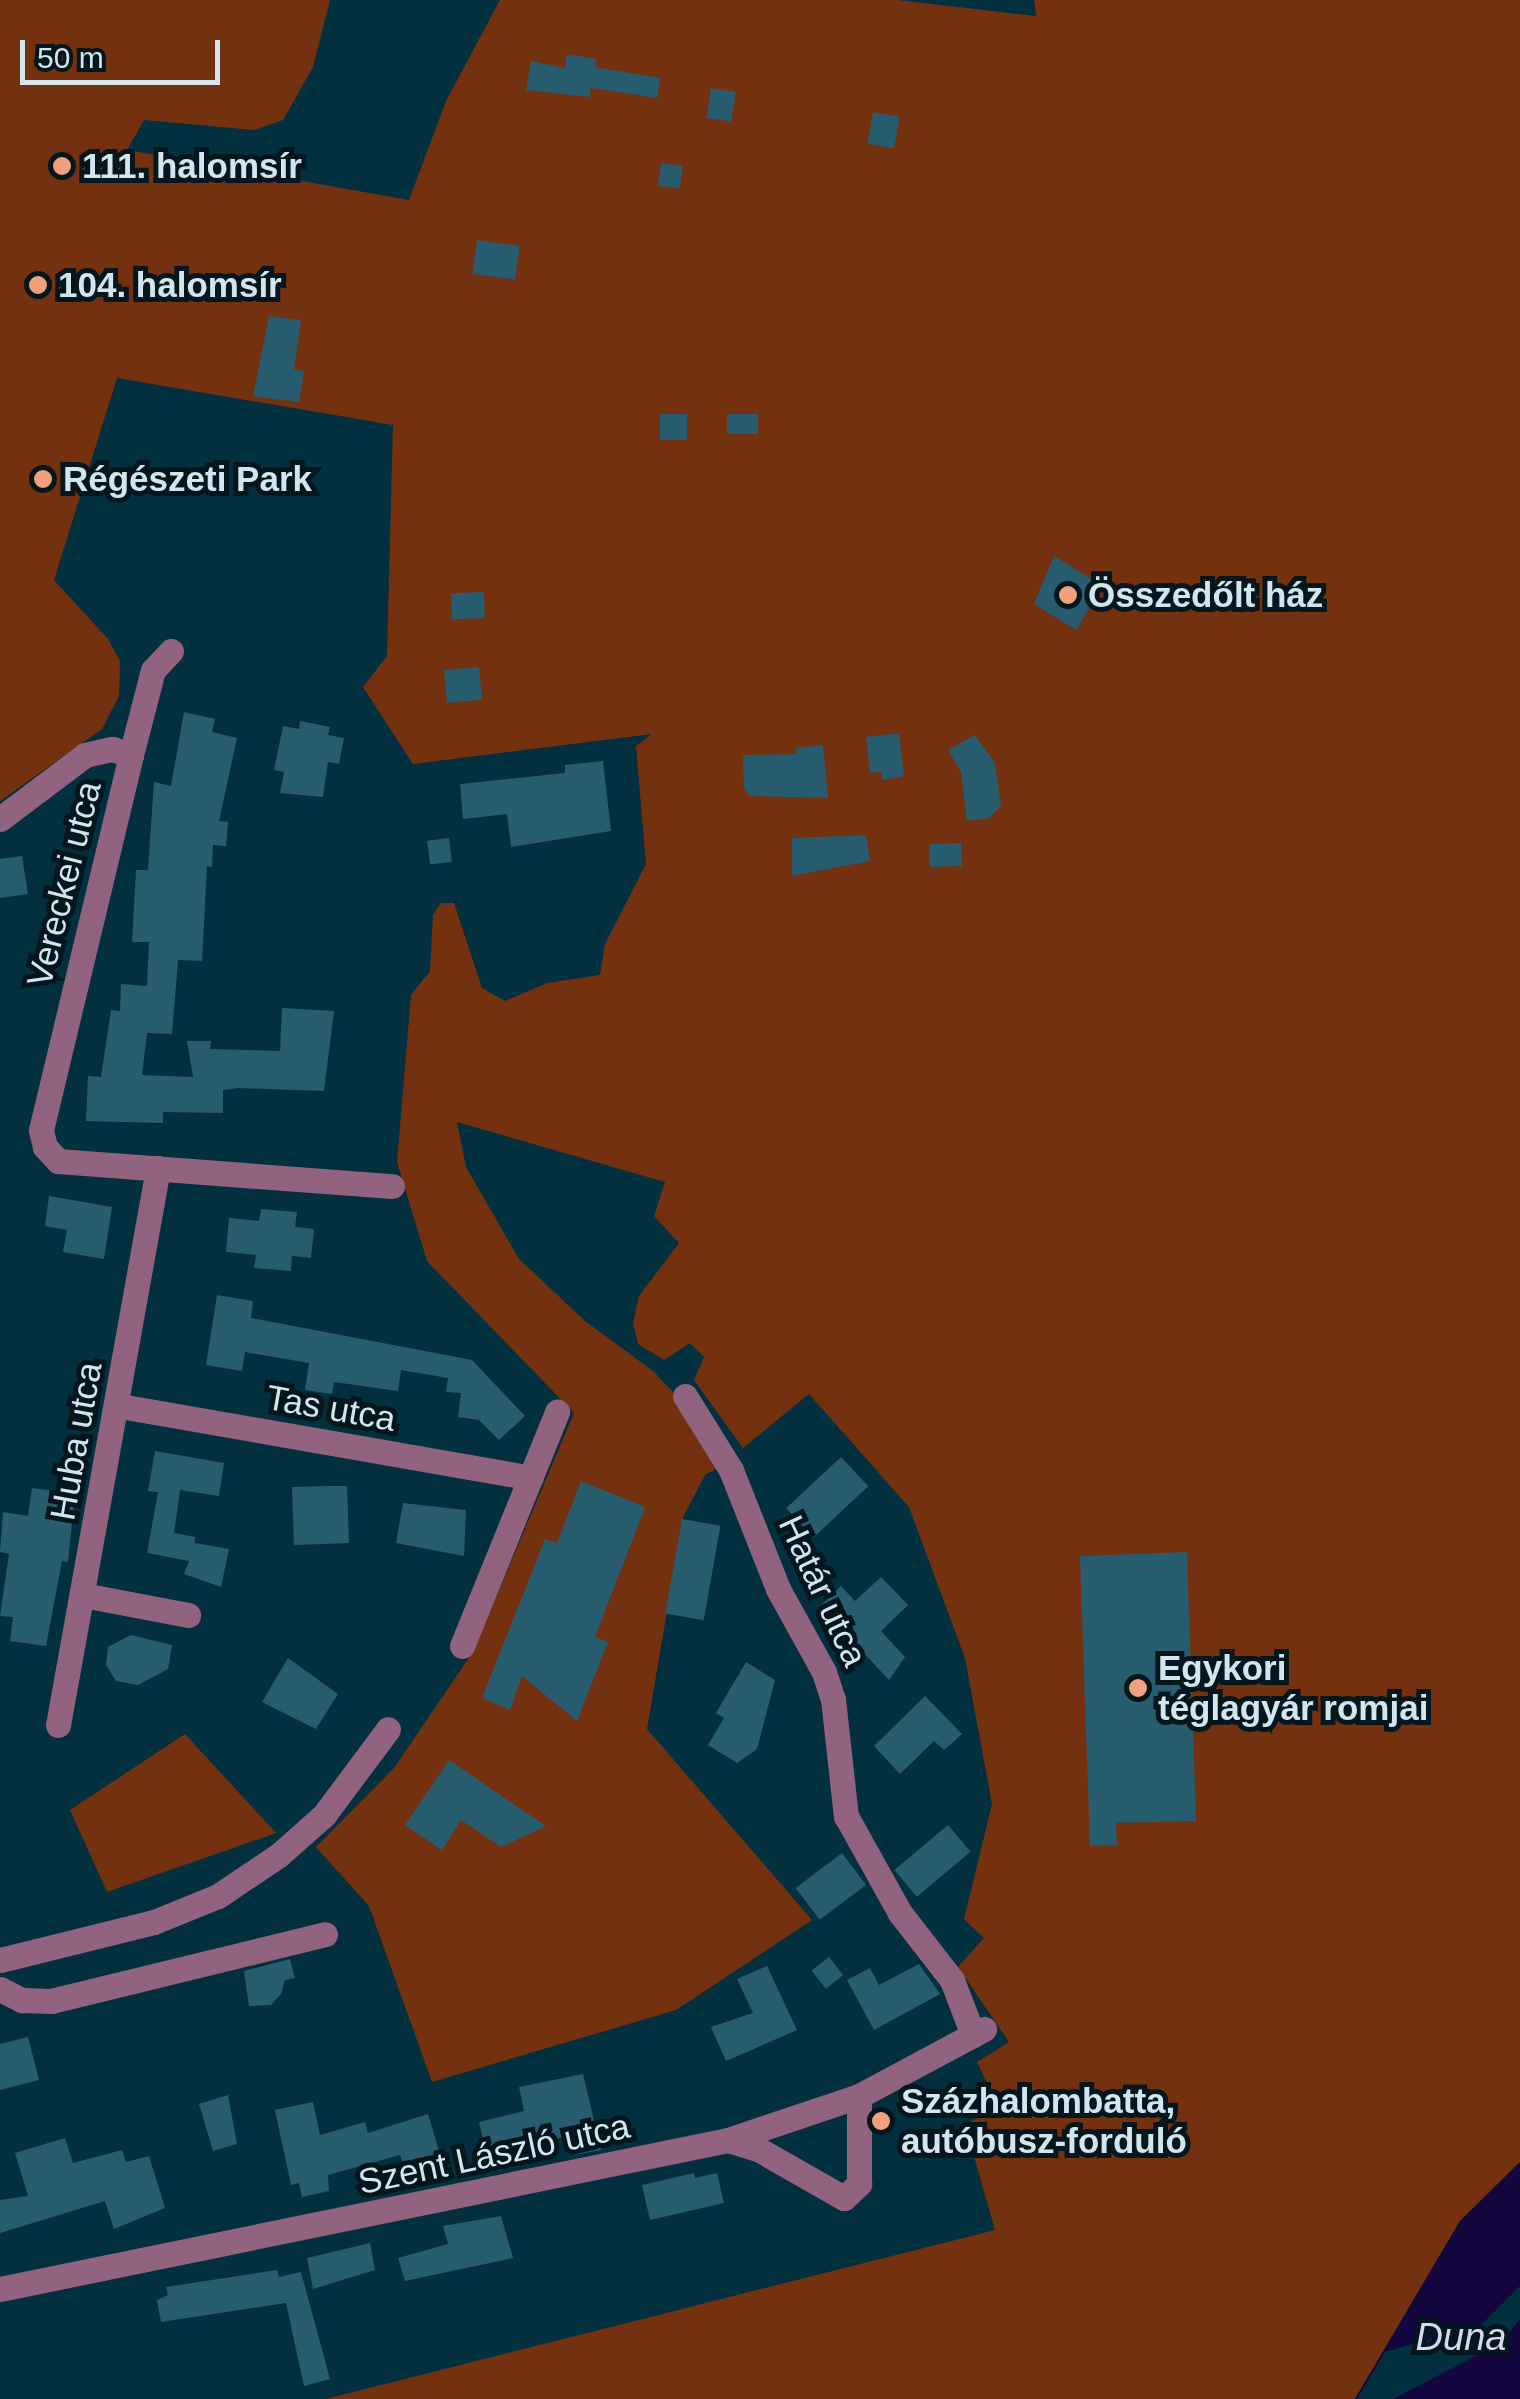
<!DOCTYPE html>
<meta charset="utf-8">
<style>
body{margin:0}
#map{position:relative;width:1520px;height:2399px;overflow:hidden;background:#03303e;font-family:Helvetica,sans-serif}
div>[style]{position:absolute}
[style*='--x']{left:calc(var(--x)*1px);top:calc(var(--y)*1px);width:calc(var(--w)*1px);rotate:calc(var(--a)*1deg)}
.green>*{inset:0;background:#74310f}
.water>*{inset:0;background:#13073d}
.pier>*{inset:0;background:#03303e}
.building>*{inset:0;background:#285d6f;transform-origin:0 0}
.minor>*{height:25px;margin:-12.5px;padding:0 12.5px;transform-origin:12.5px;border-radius:12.5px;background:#92637e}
.dots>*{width:28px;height:28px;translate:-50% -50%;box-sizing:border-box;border:5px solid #05161c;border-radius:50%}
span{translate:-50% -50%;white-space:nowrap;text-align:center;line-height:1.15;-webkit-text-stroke:10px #05161c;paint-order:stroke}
.poi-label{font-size:35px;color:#d1e6ef;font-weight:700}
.left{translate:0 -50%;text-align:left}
.street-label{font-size:35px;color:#d1e6ef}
.water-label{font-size:38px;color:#d7d8f4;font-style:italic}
.scale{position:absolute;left:20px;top:40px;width:200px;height:45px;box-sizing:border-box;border:5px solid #d1e6ef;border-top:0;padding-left:12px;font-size:30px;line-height:35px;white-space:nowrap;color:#d1e6ef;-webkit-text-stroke:8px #05161c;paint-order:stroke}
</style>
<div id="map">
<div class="green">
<div style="clip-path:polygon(0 0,330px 0,313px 67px,283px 120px,254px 130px,144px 120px,127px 150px,409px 200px,446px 101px,500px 0,898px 0,1036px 16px,1034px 0,1520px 0,1520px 2162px,1460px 2221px,1355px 2399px,326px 2399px,995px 2230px,965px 2125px,998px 2106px,977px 2062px,1009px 2042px,958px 1967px,984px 1938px,964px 1919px,992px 1804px,965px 1658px,909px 1507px,809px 1394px,743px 1448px,694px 1380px,704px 1357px,690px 1343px,664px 1360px,638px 1344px,633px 1323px,639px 1296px,679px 1243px,654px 1216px,665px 1182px,457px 1122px,466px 1167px,519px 1259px,585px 1321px,653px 1371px,689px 1409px,723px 1465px,705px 1475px,683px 1517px,647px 1729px,812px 1920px,676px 2010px,432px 2082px,369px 1906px,316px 1847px,394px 1768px,473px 1652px,574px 1413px,427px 1261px,397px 1162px,411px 995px,430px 971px,433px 915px,441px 903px,454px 903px,482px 988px,505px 1001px,547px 983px,600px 975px,605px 944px,646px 864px,636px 746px,652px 734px,413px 764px,363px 687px,387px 656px,393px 425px,117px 378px,54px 580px,108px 639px,120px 661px,119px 696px,102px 729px,0 801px)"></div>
<div style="clip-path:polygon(185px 1734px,276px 1833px,107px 1892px,70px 1810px)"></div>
</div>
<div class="water">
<div style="clip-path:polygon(1520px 2162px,1520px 2399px,1355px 2399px,1460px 2221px)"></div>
</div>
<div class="pier">
<div style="clip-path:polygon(1520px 2286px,1520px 2319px,1501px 2343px,1393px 2399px,1357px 2399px,1385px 2352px,1482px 2324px)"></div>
</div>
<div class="building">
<div style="clip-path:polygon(567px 54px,596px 59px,595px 67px,660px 78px,657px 98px,591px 88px,589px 97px,526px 90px,531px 61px,565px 68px)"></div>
<div style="left:711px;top:88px;width:25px;height:30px;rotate:9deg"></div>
<div style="left:873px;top:112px;width:27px;height:32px;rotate:10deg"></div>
<div style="left:661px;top:163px;width:22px;height:23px;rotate:8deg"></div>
<div style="left:477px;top:240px;width:43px;height:34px;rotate:8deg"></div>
<div style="clip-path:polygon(269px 316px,301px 320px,294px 369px,304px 371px,299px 402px,253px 396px)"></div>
<div style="left:660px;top:414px;width:27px;height:26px"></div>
<div style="left:727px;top:414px;width:31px;height:20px"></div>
<div style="clip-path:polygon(1054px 556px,1103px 586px,1076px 630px,1034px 604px)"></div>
<div style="left:484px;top:592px;width:26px;height:33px;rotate:88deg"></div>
<div style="left:479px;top:667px;width:33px;height:35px;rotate:85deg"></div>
<div style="clip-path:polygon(184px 712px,215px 719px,212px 732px,237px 738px,219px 821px,228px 822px,226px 846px,213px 845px,212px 867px,207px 866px,202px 961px,178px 960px,172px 1034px,147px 1033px,142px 1075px,193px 1077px,187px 1041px,211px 1041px,210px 1049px,280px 1051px,282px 1008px,334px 1011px,324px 1091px,238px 1088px,223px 1090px,223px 1113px,163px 1112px,163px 1123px,86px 1121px,88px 1076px,101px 1077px,111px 1010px,120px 1011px,121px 984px,147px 986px,149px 942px,132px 942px,136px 870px,148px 870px,154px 782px,171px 786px)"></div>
<div style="clip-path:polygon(300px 721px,330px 727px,328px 735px,344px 738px,339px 764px,328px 762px,323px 797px,280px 793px,284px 772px,274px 770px,283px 726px,299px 729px)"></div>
<div style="clip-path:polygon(899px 733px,904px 776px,882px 780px,881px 772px,870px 773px,866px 737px)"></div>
<div style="clip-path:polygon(975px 735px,995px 763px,1001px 806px,989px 818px,967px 821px,961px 772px,948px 750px)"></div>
<div style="clip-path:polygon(823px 745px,828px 798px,750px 796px,744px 789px,743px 755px,797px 754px,796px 748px)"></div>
<div style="clip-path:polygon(603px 761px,611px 831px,511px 847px,507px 814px,463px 819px,460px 784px,565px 773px,565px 765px)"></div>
<div style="clip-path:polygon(866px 835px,870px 861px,792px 876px,792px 838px)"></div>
<div style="left:449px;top:838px;width:24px;height:22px;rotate:83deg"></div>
<div style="left:961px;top:843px;width:23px;height:32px;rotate:88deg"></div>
<div style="clip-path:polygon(22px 856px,28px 894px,0 898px,0 859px)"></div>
<div style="clip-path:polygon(49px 1196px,112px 1207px,104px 1259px,63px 1252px,67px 1230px,45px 1226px)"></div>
<div style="clip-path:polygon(261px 1209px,297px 1212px,295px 1227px,314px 1229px,311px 1258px,292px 1256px,291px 1271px,254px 1268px,256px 1255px,226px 1252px,229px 1218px,259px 1221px)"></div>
<div style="clip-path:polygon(217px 1295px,253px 1301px,251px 1318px,472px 1360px,525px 1416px,499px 1440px,479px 1420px,458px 1417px,461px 1393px,446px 1392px,448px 1378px,401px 1370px,398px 1391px,334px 1382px,332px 1394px,305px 1390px,309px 1363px,245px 1352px,242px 1371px,206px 1365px)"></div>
<div style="clip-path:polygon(155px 1451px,224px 1463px,219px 1496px,180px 1490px,174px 1533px,195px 1537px,194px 1548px,195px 1543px,229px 1549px,221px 1587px,184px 1574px,189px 1561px,147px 1553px,158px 1492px,148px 1491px)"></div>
<div style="left:841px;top:1457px;width:40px;height:75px;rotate:47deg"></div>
<div style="clip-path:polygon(581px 1481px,645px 1507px,595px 1637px,608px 1642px,577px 1721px,522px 1676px,510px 1710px,482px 1698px,545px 1539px,557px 1543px)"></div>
<div style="clip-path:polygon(330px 1486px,347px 1486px,349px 1543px,294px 1545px,292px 1487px)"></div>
<div style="clip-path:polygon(32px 1488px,75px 1494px,68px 1562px,62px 1561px,46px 1646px,10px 1641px,13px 1617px,0 1616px,9px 1554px,0 1552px,3px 1512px,28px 1516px)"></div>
<div style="clip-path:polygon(403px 1503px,466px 1510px,464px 1556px,396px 1543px)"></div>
<div style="left:682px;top:1519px;width:39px;height:96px;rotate:10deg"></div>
<div style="clip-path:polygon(1187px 1552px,1196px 1821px,1116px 1823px,1117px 1845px,1090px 1846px,1080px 1556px)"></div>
<div style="clip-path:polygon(881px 1577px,908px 1605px,881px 1631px,905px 1657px,889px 1680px,861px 1650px,854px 1656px,817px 1609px,841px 1586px,855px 1601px)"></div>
<div style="clip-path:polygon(131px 1635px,172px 1645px,168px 1669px,138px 1685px,116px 1681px,106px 1665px,108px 1647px)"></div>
<div style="clip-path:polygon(288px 1658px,338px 1694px,316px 1729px,262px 1702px)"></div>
<div style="clip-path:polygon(746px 1662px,775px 1680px,757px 1749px,737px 1763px,708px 1745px,724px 1718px,716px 1713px)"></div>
<div style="clip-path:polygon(925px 1696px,962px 1734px,944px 1750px,934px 1741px,900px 1774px,874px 1746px)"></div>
<div style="clip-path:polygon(449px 1760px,546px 1826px,501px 1847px,461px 1820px,442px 1850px,405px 1825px)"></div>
<div style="left:948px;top:1825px;width:35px;height:70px;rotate:50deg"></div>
<div style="left:842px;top:1853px;width:40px;height:58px;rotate:53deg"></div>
<div style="left:829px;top:1957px;width:23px;height:22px;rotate:52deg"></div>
<div style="clip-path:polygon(290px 1959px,295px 1978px,285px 1980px,281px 1994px,271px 2005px,249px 2006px,244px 1971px)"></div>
<div style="clip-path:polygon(919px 1964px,940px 1994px,874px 2030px,847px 1980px,870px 1968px,879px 1985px)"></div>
<div style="clip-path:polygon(767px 1966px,797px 2030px,726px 2061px,711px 2027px,753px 2013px,737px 1979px)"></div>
<div style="clip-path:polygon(28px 2037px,39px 2080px,0 2090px,0 2044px)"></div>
<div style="clip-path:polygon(583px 2074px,601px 2150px,574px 2155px,569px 2136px,524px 2146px,516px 2152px,520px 2166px,491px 2172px,479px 2122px,524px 2111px,519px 2087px)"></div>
<div style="clip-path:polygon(228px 2095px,237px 2144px,213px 2151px,199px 2104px)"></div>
<div style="clip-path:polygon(313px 2102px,320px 2135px,365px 2122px,368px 2133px,428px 2114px,440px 2154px,404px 2166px,400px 2155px,328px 2175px,329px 2191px,302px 2197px,299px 2183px,291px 2185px,275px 2110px)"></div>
<div style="clip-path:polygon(65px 2138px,73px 2163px,122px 2150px,126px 2162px,149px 2156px,165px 2208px,114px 2229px,105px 2201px,0 2233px,0 2200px,28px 2196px,15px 2153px)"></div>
<div style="clip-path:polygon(694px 2173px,695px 2178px,717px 2173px,724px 2203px,650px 2220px,642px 2185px)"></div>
<div style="clip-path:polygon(501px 2216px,513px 2258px,405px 2281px,398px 2258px,448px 2244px,443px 2226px)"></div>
<div style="clip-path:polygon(370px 2243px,375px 2270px,313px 2289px,307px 2258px)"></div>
<div style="clip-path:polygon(277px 2270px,279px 2277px,301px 2272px,330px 2379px,304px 2386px,286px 2303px,161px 2322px,157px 2300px,168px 2295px,166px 2287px)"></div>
</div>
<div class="minor">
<div style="--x:171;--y:651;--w:26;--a:133"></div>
<div style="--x:153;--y:670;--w:88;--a:104.5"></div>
<div style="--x:131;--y:755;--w:386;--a:103.5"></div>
<div style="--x:41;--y:1130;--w:17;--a:77"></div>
<div style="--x:45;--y:1147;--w:19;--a:47"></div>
<div style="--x:58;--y:1161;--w:335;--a:4.3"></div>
<div style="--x:0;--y:819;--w:106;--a:-37"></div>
<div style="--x:85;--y:755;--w:28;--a:-13"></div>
<div style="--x:112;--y:749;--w:20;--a:18"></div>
<div style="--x:685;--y:1396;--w:87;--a:58.1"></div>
<div style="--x:731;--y:1470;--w:128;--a:68.4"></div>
<div style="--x:778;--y:1589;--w:95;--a:61"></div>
<div style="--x:824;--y:1672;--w:28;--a:72"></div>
<div style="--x:833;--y:1699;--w:118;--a:83.7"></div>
<div style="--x:846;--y:1816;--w:111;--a:60.9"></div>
<div style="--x:900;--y:1913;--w:85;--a:52.2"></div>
<div style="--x:952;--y:1980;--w:59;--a:69.1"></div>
<div style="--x:120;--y:1406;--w:417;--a:9.9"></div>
<div style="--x:83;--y:1595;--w:107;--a:10.8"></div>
<div style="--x:462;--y:1646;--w:253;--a:-67.9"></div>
<div style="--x:58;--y:1725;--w:566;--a:-79.82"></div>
<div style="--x:0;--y:1960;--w:159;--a:-13.9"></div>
<div style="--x:154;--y:1922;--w:69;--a:-22.1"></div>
<div style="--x:218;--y:1896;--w:73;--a:-33.9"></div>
<div style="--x:279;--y:1855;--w:60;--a:-41.6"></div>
<div style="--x:324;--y:1815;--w:107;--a:-53.3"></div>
<div style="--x:0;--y:1989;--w:25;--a:27"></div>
<div style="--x:22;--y:2000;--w:29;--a:2"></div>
<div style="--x:51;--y:2001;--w:282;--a:-13.7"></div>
<div style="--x:728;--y:2140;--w:31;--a:17"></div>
<div style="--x:758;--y:2149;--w:99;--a:29.7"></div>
<div style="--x:844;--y:2198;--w:21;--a:-43"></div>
<div style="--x:859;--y:2184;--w:88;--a:-90"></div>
<div style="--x:0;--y:2289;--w:743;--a:-11.57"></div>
<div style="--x:728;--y:2140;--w:138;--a:-18.6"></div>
<div style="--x:859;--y:2096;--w:142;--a:-28.2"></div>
</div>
<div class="dots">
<div style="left:62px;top:166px;background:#f2a17e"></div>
<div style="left:38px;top:285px;background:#f2a17e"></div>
<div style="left:43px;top:479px;background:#f2a17e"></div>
<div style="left:1068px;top:595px;background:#f2a17e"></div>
<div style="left:1138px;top:1688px;background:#f2a17e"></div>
<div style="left:881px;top:2121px;background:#f2a17e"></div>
</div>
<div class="poi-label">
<span class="left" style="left:82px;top:166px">111. halomsír</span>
<span class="left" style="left:58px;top:285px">104. halomsír</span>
<span class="left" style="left:63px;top:479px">Régészeti Park</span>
<span class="left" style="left:1088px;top:595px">Összedőlt ház</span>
<span class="left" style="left:1158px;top:1688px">Egykori<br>téglagyár romjai</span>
<span class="left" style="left:901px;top:2121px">Százhalombatta,<br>autóbusz-forduló</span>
</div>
<div class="street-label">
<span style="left:64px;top:884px;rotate:-76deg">Vereckei utca</span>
<span style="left:331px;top:1408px;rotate:10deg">Tas utca</span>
<span style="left:76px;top:1441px;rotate:-80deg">Huba utca</span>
<span style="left:823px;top:1591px;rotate:65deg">Határ utca</span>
<span style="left:494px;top:2154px;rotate:-12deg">Szent László utca</span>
</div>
<div class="water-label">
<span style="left:1461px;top:2338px">Duna</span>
</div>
<div class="scale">50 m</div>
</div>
